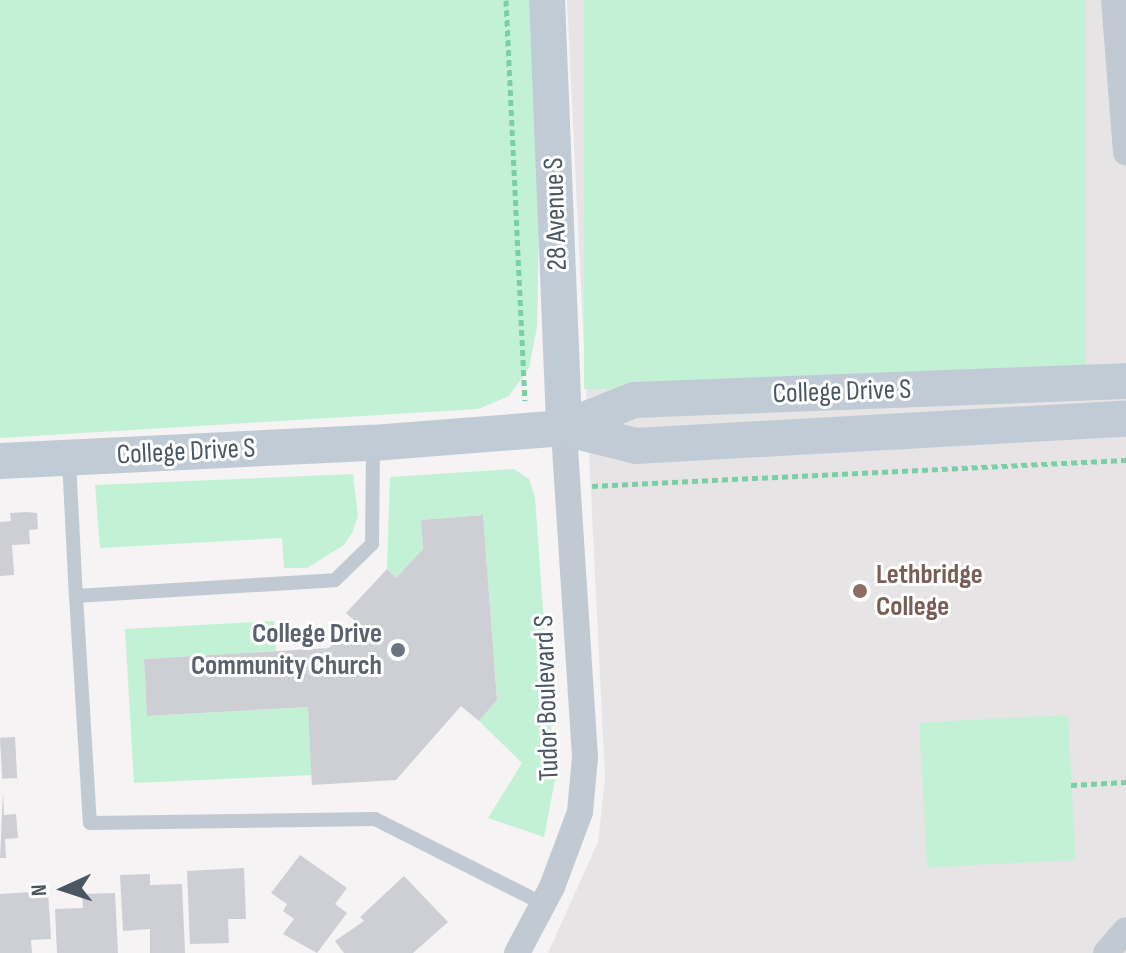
<!DOCTYPE html>
<style>
body{margin:0}
#map{position:relative;width:1126px;height:953px;overflow:hidden;background:#f5f3f3;font-family:"Sofia Sans Condensed",sans-serif}
div>[style]{position:absolute}
[style*='--x']{left:calc(var(--x)*1px);top:calc(var(--y)*1px);width:calc(var(--w)*1px);rotate:calc(var(--a)*1deg)}
.education>*{inset:0;background:#e6e4e5}
.green>*{inset:0;background:#c3f1d5;transform-origin:0 0}
.building>*{inset:0;background:#cdcfd5;transform-origin:0 0}
.path>*{height:5px;margin-top:-2.5px;transform-origin:0;background:repeating-linear-gradient(90deg,#7ad0a6 0 6px,transparent 0 10px)}
.lane>*{height:14px;margin:-7px;padding:0 7px;transform-origin:7px;border-radius:7px;background:#c1cad2}
.street>*{height:26px;margin:-13px;padding:0 13px;transform-origin:13px;border-radius:13px;background:#c1cad2}
.secondary>*{height:36px;margin:-18px;padding:0 18px;transform-origin:18px;border-radius:18px;background:#c1cbd6}
.dots>*{width:22px;height:22px;translate:-50% -50%;box-sizing:border-box;border:4px solid #fff;border-radius:50%}
span{translate:-50% -50%;white-space:nowrap;text-align:center;line-height:1.15;-webkit-text-stroke:6px #fff;paint-order:stroke}
.street-label{font-size:28px;color:#4a5661}
.education-label{font-size:28px;color:#785e54;font-weight:700}
.left{translate:0 -50%;text-align:left}
.worship-label{font-size:28px;color:#5b616d;font-weight:700}
.right{translate:-100% -50%;text-align:right}
.north{position:absolute;left:24px;top:849px;width:80px;height:80px;-webkit-text-stroke:6px #fff;paint-order:stroke;rotate:267deg;font-size:22px;font-weight:700;line-height:32px;text-align:center;color:#4a5661}
.north::after{content:'';display:block;margin:auto;width:28px;height:36px;background:#4a5661;clip-path:polygon(50% 0,100% 100%,50% 72%,0 100%)}
</style>
<div id="map">
<div class="education">
<div style="clip-path:polygon(567px 0,1126px 0,1126px 953px,548px 953px,598px 842px,605px 778px)"></div>
</div>
<div class="green">
<div style="clip-path:polygon(0 0,529px 0,539px 225px,537px 327px,529px 368px,509px 396px,478px 409px,0 438px)"></div>
<div style="left:584px;top:0;width:502px;height:389px"></div>
<div style="clip-path:polygon(514px 469px,529px 479px,535px 497px,555px 780px,544px 837px,488px 818px,522px 763px,479px 721px,497px 700px,483px 515px,421px 520px,423px 549px,396px 578px,387px 569px,390px 477px)"></div>
<div style="clip-path:polygon(353px 474px,358px 516px,352px 533px,344px 545px,307px 568px,284px 568px,282px 538px,100px 548px,95px 485px)"></div>
<div style="clip-path:polygon(274px 621px,276px 651px,144px 659px,147px 716px,308px 707px,313px 775px,134px 783px,125px 629px)"></div>
<div style="left:1068px;top:715px;width:145px;height:149px;rotate:87deg"></div>
</div>
<div class="building">
<div style="clip-path:polygon(27px 512px,37px 513px,38px 529px,29px 530px,30px 544px,12px 545px,14px 575px,0 576px,0 522px,11px 521px,10px 513px)"></div>
<div style="clip-path:polygon(483px 515px,497px 700px,479px 721px,461px 706px,396px 780px,312px 785px,308px 707px,147px 716px,144px 659px,329px 648px,355px 621px,346px 613px,387px 569px,396px 578px,423px 549px,421px 520px)"></div>
<div style="left:15px;top:737px;width:41px;height:15px;rotate:87deg"></div>
<div style="clip-path:polygon(3px 792px,4px 815px,16px 814px,18px 838px,5px 839px,6px 858px,0 858px)"></div>
<div style="clip-path:polygon(300px 855px,347px 888px,335px 904px,347px 913px,317px 953px,283px 934px,294px 919px,283px 911px,287px 904px,271px 893px)"></div>
<div style="clip-path:polygon(244px 868px,246px 919px,228px 919px,229px 943px,190px 944px,187px 871px)"></div>
<div style="clip-path:polygon(150px 874px,150px 885px,182px 884px,185px 953px,150px 953px,150px 929px,123px 931px,120px 875px)"></div>
<div style="clip-path:polygon(404px 876px,448px 922px,413px 953px,344px 953px,335px 941px,364px 921px,360px 917px)"></div>
<div style="clip-path:polygon(48px 891px,51px 939px,31px 940px,32px 953px,0 953px,0 894px)"></div>
<div style="clip-path:polygon(115px 893px,118px 953px,57px 953px,55px 909px,83px 908px,82px 894px)"></div>
</div>
<div class="path">
<div style="--x:506;--y:0;--w:401;--a:87.3"></div>
<div style="--x:592;--y:486;--w:535;--a:-2.79"></div>
<div style="--x:1071;--y:785;--w:55;--a:-3.1"></div>
</div>
<div class="lane">
<div style="--x:69;--y:460;--w:136;--a:87.1"></div>
<div style="--x:76;--y:596;--w:259;--a:-3.5"></div>
<div style="--x:335;--y:580;--w:52;--a:-44.2"></div>
<div style="--x:372;--y:544;--w:101;--a:-89.4"></div>
<div style="--x:76;--y:596;--w:227;--a:86.5"></div>
<div style="--x:90;--y:823;--w:285;--a:-0.8"></div>
<div style="--x:375;--y:819;--w:188;--a:26.8"></div>
</div>
<div class="street">
<div style="--x:1114;--y:0;--w:153;--a:85.5"></div>
<div style="--x:517;--y:953;--w:75;--a:-62.1"></div>
<div style="--x:552;--y:887;--w:80;--a:-69.5"></div>
<div style="--x:580;--y:812;--w:55;--a:-84.8"></div>
<div style="--x:585;--y:757;--w:330;--a:-93.7"></div>
<div style="--x:1106;--y:953;--w:30;--a:-49"></div>
</div>
<div class="secondary">
<div style="--x:547;--y:0;--w:428;--a:87.7"></div>
<div style="--x:564;--y:428;--w:74;--a:14"></div>
<div style="--x:636;--y:446;--w:491;--a:-3.2"></div>
<div style="--x:0;--y:461;--w:373;--a:-2.8"></div>
<div style="--x:373;--y:443;--w:192;--a:-4.5"></div>
<div style="--x:564;--y:428;--w:75;--a:-21.8"></div>
<div style="--x:634;--y:400;--w:492;--a:-2.2"></div>
</div>
<div class="dots">
<div style="left:860px;top:591px;background:#8d6e63"></div>
<div style="left:398px;top:650px;background:#6b7280"></div>
</div>
<div class="street-label">
<span style="left:556px;top:214px;rotate:-92deg">28 Avenue S</span>
<span style="left:842px;top:392px;rotate:-2deg">College Drive S</span>
<span style="left:186px;top:452px;rotate:-3deg">College Drive S</span>
<span style="left:547px;top:698px;rotate:-92deg">Tudor Boulevard S</span>
</div>
<div class="education-label">
<span class="left" style="left:876px;top:591px">Lethbridge<br>College</span>
</div>
<div class="worship-label">
<span class="right" style="left:382px;top:650px">College Drive<br>Community Church</span>
</div>
<div class="north">N</div>
</div>
